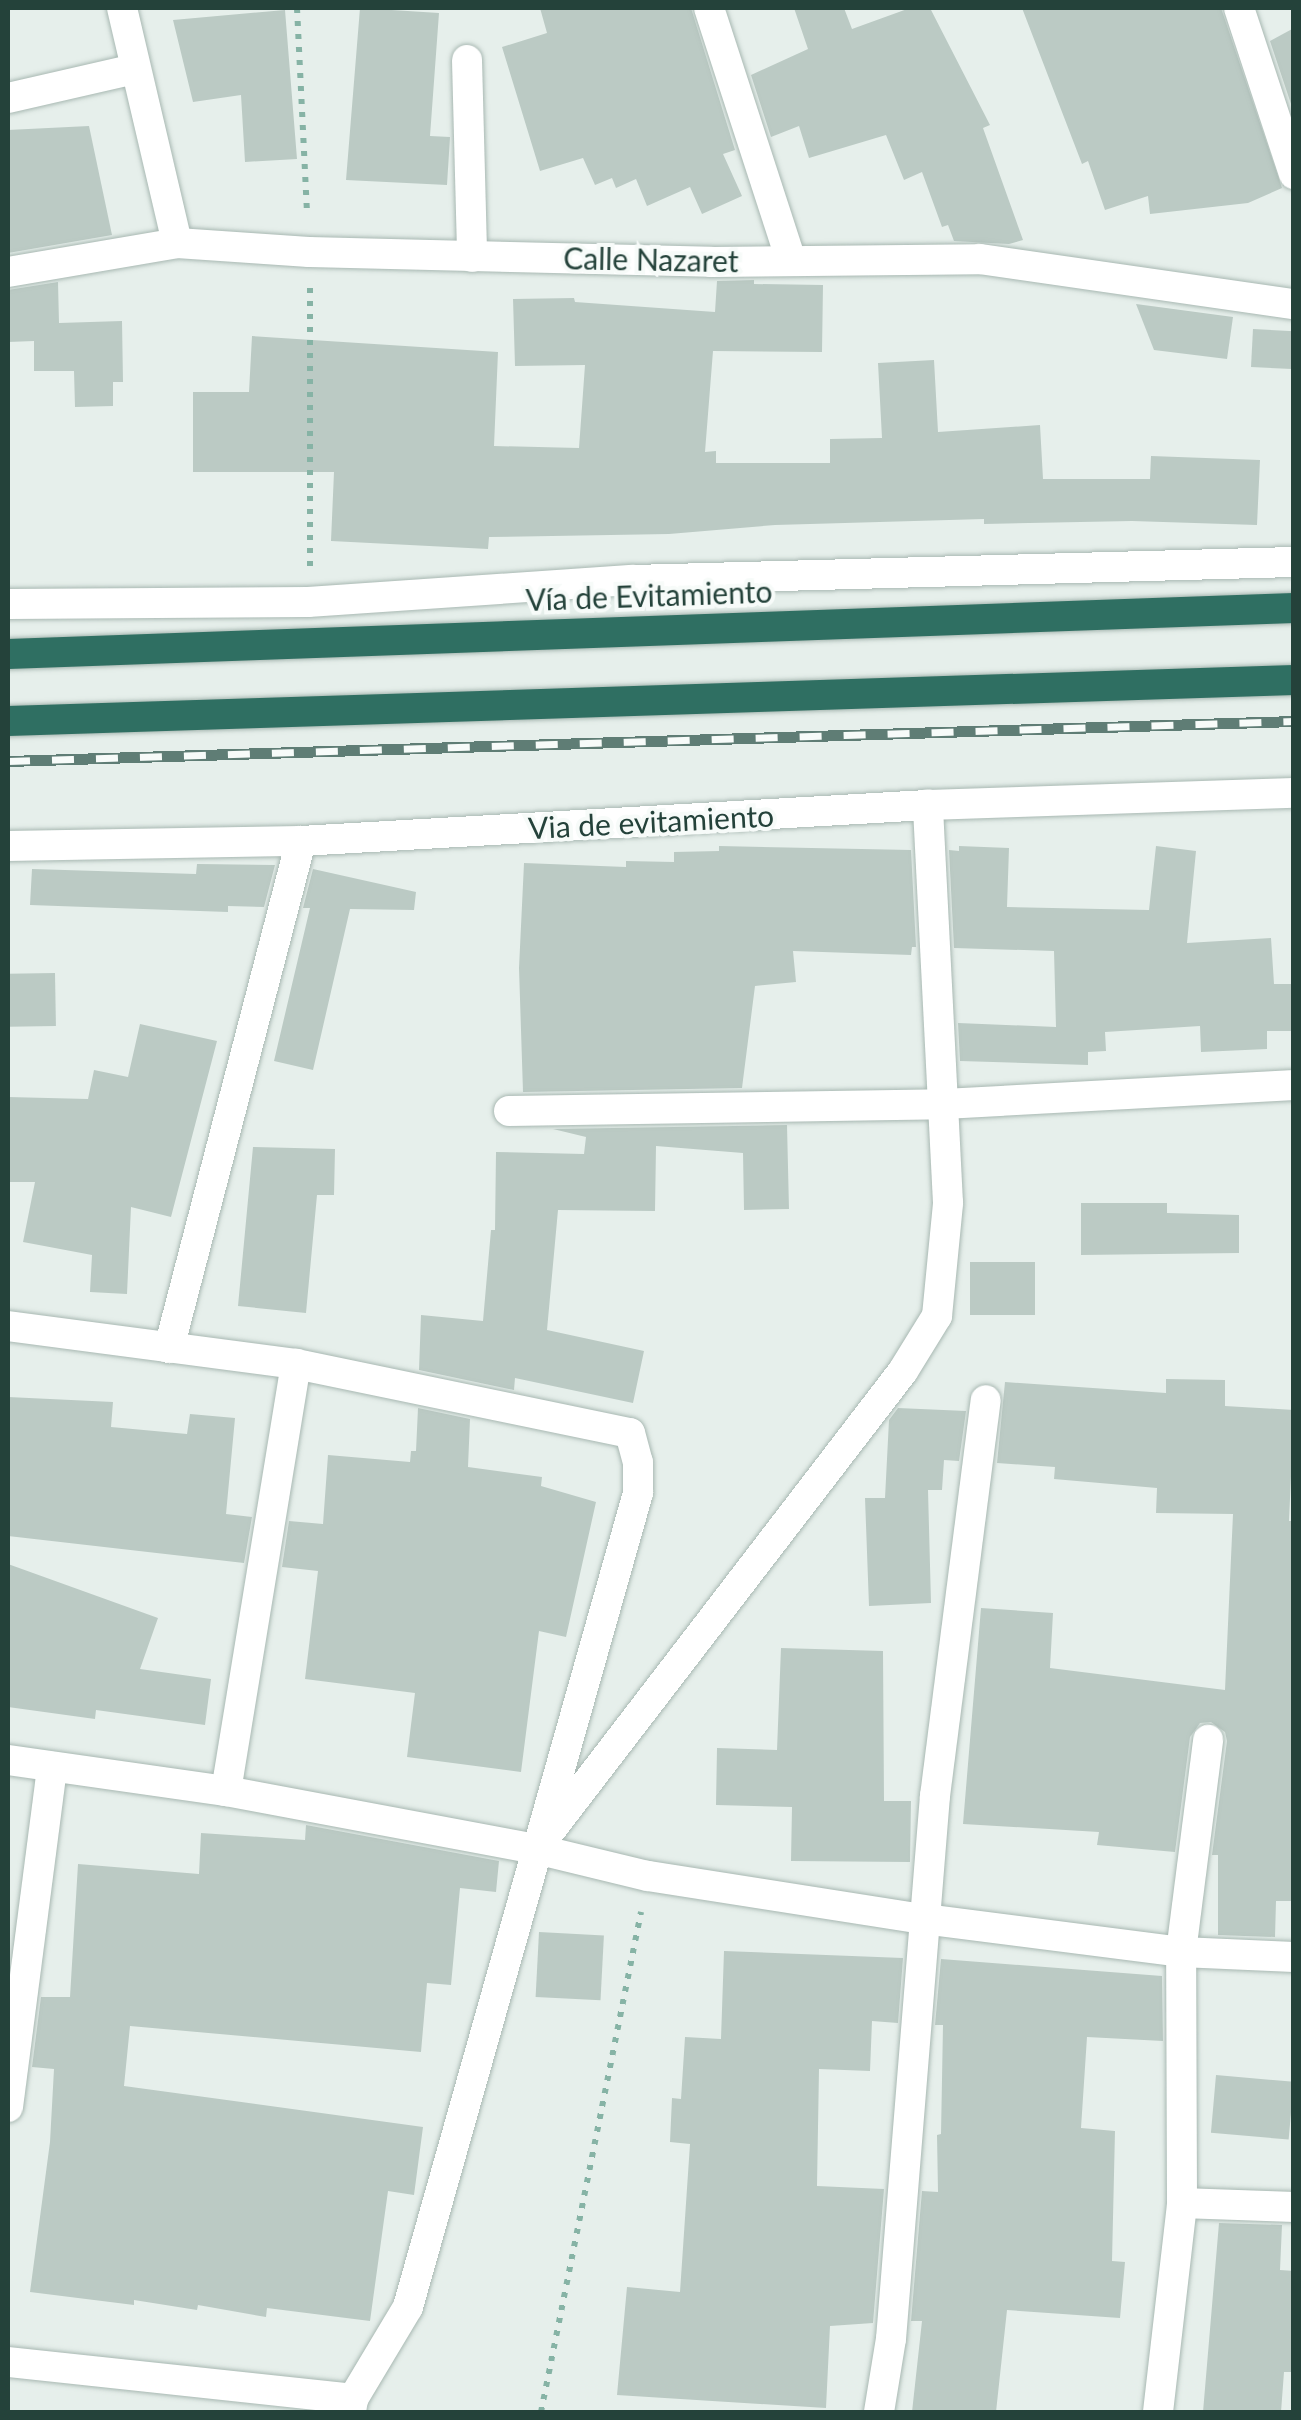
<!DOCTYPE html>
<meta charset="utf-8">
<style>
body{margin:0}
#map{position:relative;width:1301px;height:2420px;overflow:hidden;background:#e6efeb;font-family:Lato,sans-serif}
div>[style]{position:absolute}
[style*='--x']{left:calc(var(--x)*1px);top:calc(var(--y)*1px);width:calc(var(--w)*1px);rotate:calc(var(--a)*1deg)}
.building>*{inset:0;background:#bbcac4;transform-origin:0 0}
.path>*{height:6px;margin-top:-3px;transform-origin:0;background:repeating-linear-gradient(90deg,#86b3a5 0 5px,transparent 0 13px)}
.roads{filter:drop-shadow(0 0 2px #a8b8b2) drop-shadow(0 0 2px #a8b8b2)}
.street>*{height:30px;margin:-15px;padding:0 15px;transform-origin:15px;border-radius:15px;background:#fff}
.highway>*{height:30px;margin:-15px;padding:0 15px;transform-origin:15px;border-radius:15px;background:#2f6f62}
.rail>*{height:11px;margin-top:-5.5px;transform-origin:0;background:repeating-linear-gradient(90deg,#f7fbf9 0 22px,#5f7d75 0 44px);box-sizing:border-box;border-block:2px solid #5f7d75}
span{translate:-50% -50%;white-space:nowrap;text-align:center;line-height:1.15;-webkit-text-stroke:8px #f7fbf9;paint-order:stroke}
.street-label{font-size:30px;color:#24423a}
.frame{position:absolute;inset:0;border:10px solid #24423a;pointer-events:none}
</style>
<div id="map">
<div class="building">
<div style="clip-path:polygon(360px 8px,439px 13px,430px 136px,450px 137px,447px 185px,346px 180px)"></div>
<div style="clip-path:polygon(540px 8px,691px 8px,735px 150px,723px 154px,742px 196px,702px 214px,690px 187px,647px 206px,636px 179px,616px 188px,612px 178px,595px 185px,583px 158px,540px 171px,502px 47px,547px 33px)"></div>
<div style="clip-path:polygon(794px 8px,844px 8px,852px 29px,910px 8px,930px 8px,990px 125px,983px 128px,1023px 240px,1009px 244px,954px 241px,948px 225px,942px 227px,922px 172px,904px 180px,886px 135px,809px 158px,799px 126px,771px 137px,751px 75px,808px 49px)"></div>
<div style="clip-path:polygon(1022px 8px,1221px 8px,1282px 188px,1248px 203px,1150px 214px,1148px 196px,1105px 210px,1088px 161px,1082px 164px)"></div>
<div style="clip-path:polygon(285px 10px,297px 159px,245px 162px,241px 95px,193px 102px,173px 20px)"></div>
<div style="clip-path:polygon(1294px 28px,1294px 113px,1270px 41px)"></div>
<div style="clip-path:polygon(89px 126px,112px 235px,8px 253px,8px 130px)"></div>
<div style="clip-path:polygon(754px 280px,754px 284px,823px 285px,822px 352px,713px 351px,705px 452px,716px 451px,716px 463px,830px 463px,830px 439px,882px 438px,878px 363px,934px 360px,938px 432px,1040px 425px,1043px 479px,1150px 479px,1151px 456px,1260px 460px,1257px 525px,1132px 521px,984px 524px,984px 519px,775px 525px,669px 534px,489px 537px,488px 549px,331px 541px,334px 472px,193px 472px,193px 392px,249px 392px,252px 336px,498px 352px,494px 446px,579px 448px,585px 365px,515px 366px,513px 299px,574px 298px,575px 302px,715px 312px,717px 281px)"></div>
<div style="clip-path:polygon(58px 282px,59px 323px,122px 321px,123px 382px,113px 382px,113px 406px,75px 407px,74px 371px,34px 371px,34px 341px,8px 342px,8px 290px)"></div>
<div style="clip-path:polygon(1136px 304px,1233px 317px,1227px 359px,1154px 350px)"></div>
<div style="left:1253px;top:329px;width:41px;height:38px;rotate:3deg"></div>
<div style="clip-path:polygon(719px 846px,911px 850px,916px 947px,912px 947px,911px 955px,793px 951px,796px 982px,755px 986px,742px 1088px,523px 1092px,519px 968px,524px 863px,626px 867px,626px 861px,674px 862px,674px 852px,719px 851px)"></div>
<div style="clip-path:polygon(959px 846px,1009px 848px,1007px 907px,1149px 910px,1156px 846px,1196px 851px,1187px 943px,1271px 938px,1274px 984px,1294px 984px,1294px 1031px,1267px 1031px,1267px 1049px,1201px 1052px,1200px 1026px,1105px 1032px,1106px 1051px,1088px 1052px,1088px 1065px,960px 1061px,958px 1023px,1056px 1027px,1054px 951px,954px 948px,949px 850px,959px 851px)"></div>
<div style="clip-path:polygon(197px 864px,275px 865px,264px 907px,228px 906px,228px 912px,30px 905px,32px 869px,196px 874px)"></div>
<div style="clip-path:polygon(313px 869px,416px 892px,414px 910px,350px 909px,313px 1070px,274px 1061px,310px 908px,303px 908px)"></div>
<div style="left:55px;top:973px;width:53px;height:47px;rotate:89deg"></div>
<div style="clip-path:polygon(140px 1024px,217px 1041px,171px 1217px,131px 1207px,127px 1294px,90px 1292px,92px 1255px,23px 1242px,35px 1182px,8px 1182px,8px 1097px,88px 1099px,94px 1070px,128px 1077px)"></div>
<div style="clip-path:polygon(787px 1125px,789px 1209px,744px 1210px,743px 1153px,656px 1146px,655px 1211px,558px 1210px,547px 1330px,644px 1351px,633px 1403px,515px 1378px,514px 1390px,419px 1370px,421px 1315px,483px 1321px,491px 1230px,495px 1230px,496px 1152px,584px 1154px,586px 1137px,553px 1129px)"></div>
<div style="clip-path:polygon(253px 1147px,335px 1149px,334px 1195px,317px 1195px,306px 1313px,238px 1306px)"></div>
<div style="clip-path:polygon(1081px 1203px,1167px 1203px,1167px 1213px,1239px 1215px,1239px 1253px,1081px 1255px)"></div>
<div style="left:970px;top:1262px;width:65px;height:53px"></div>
<div style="clip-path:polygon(1166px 1379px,1225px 1380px,1225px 1406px,1294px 1410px,1289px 1521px,1294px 1521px,1294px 1901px,1276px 1901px,1275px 1937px,1218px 1935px,1218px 1855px,1212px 1855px,1227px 1741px,1225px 1732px,1211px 1722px,1200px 1723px,1190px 1737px,1175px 1852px,1097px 1845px,1099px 1832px,963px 1824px,981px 1608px,1053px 1613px,1050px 1668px,1225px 1690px,1233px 1514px,1156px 1513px,1157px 1488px,1054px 1479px,1055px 1467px,997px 1463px,1005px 1382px,1166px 1393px)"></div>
<div style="clip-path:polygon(8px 1397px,113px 1402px,111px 1427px,187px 1434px,190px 1414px,235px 1418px,226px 1514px,252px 1517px,244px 1563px,8px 1536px)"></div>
<div style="clip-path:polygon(418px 1408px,470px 1419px,468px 1467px,542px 1477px,541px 1486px,596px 1502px,566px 1637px,539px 1631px,521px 1772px,407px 1757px,415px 1693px,305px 1679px,318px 1571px,282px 1567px,289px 1521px,323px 1524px,328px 1455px,410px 1462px,411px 1451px,416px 1451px)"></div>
<div style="clip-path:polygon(898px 1408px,966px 1411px,959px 1461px,944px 1460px,942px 1490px,928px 1490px,931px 1603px,869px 1606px,865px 1498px,885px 1498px,889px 1420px)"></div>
<div style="clip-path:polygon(8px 1564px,158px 1618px,140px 1669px,211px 1679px,205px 1725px,96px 1710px,95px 1719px,8px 1707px)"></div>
<div style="clip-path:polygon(781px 1648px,883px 1651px,884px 1801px,911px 1801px,910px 1862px,791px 1861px,792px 1807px,716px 1805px,717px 1748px,777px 1750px)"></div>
<div style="clip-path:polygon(306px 1825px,499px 1861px,496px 1892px,460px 1888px,451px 1985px,427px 1983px,421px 2052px,130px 2026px,124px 2086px,423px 2127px,414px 2195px,388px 2191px,370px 2321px,267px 2308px,266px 2317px,198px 2305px,197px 2310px,134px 2300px,134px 2305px,30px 2292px,50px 2142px,54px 2069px,32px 2067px,41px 1997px,70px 1997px,78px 1864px,199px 1874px,201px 1833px,305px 1840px)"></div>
<div style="left:539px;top:1932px;width:65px;height:65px;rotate:3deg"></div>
<div style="clip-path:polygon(724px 1951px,903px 1958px,898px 2023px,872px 2021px,870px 2071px,819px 2069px,817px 2186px,884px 2189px,873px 2323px,830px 2326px,826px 2408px,617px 2395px,627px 2287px,680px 2292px,690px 2144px,670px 2142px,672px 2098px,681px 2099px,685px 2037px,721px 2039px)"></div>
<div style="clip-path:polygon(941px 1959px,1162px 1976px,1163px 2041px,1087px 2037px,1081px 2128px,1115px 2131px,1112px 2261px,1125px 2262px,1120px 2318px,1007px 2310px,996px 2412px,912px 2412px,922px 2321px,911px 2321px,922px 2191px,938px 2192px,937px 2135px,941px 2134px,943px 2025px,935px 2025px)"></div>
<div style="left:1216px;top:2075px;width:78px;height:58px;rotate:5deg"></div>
<div style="clip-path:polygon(1219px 2223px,1282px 2225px,1280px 2270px,1294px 2271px,1294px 2372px,1284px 2372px,1281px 2412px,1203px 2412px)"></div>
</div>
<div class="path">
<div style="--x:297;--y:8;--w:208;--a:87.2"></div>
<div style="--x:310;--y:566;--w:278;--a:-90"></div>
<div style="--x:541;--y:2412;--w:510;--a:-78.69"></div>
</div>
<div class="roads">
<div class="street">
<div style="--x:122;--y:8;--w:241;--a:76.8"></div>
<div style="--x:709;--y:8;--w:265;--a:72"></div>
<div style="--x:1239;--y:8;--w:175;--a:71.7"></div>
<div style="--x:467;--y:60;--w:197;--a:88.5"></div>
<div style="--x:8;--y:98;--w:130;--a:-12.9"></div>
<div style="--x:8;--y:272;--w:171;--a:-9.7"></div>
<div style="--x:177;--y:243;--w:132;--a:3.9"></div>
<div style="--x:309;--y:252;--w:402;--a:1.4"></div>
<div style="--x:711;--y:262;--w:269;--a:-0.6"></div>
<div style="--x:980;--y:259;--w:317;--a:8.2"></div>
<div style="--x:8;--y:604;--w:300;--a:-0.4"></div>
<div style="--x:308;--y:602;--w:326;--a:-3.9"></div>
<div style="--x:633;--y:580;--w:661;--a:-1.56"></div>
<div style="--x:8;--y:846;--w:293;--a:-1"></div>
<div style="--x:301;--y:841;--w:628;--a:-3.29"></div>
<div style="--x:928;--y:805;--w:366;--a:-1.9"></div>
<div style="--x:509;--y:1111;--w:435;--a:-0.9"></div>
<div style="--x:944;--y:1104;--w:351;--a:-3.1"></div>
<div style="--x:8;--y:1326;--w:290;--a:7.5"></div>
<div style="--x:296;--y:1364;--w:341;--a:11.7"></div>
<div style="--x:630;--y:1433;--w:30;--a:75"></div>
<div style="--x:638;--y:1462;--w:31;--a:90"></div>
<div style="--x:638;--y:1493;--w:846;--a:105.78"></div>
<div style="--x:408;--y:2307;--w:107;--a:120.9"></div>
<div style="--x:353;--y:2399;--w:13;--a:99"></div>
<div style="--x:169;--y:1348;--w:524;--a:-75.41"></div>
<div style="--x:8;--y:1760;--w:220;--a:8.1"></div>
<div style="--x:226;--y:1791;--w:315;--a:10.6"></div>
<div style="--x:536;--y:1849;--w:115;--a:13.6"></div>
<div style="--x:648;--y:1876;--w:279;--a:8.9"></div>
<div style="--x:924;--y:1919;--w:259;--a:7.3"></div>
<div style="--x:1181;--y:1952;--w:113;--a:2.5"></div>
<div style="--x:226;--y:1791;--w:433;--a:-80.7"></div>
<div style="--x:547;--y:1835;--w:585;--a:-52.5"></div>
<div style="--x:903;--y:1371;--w:65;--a:-58.3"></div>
<div style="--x:937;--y:1316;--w:114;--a:-84.4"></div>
<div style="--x:948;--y:1203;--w:399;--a:-92.9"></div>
<div style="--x:8;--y:2107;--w:343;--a:-82.6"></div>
<div style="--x:1182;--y:2203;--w:112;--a:2"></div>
<div style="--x:8;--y:2362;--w:347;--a:6.1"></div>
<div style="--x:879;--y:2412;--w:74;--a:-80.7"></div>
<div style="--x:891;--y:2339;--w:545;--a:-85.37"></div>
<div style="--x:935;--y:1796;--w:399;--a:-82.7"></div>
<div style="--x:1158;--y:2412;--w:210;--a:-83.4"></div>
<div style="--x:1182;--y:2203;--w:251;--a:-90.2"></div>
<div style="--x:1181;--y:1952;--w:214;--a:-82.7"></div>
</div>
<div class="highway">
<div style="--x:8;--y:654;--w:1287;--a:-2.05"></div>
<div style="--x:8;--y:721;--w:1287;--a:-1.83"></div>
</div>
</div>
<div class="rail">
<div style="--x:8;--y:761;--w:1287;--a:-1.78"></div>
</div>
<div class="street-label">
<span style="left:651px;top:259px;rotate:1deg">Calle Nazaret</span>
<span style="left:649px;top:595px;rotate:-2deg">Vía de Evitamiento</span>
<span style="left:651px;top:821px;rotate:-3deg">Via de evitamiento</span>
</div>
<div class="frame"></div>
</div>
